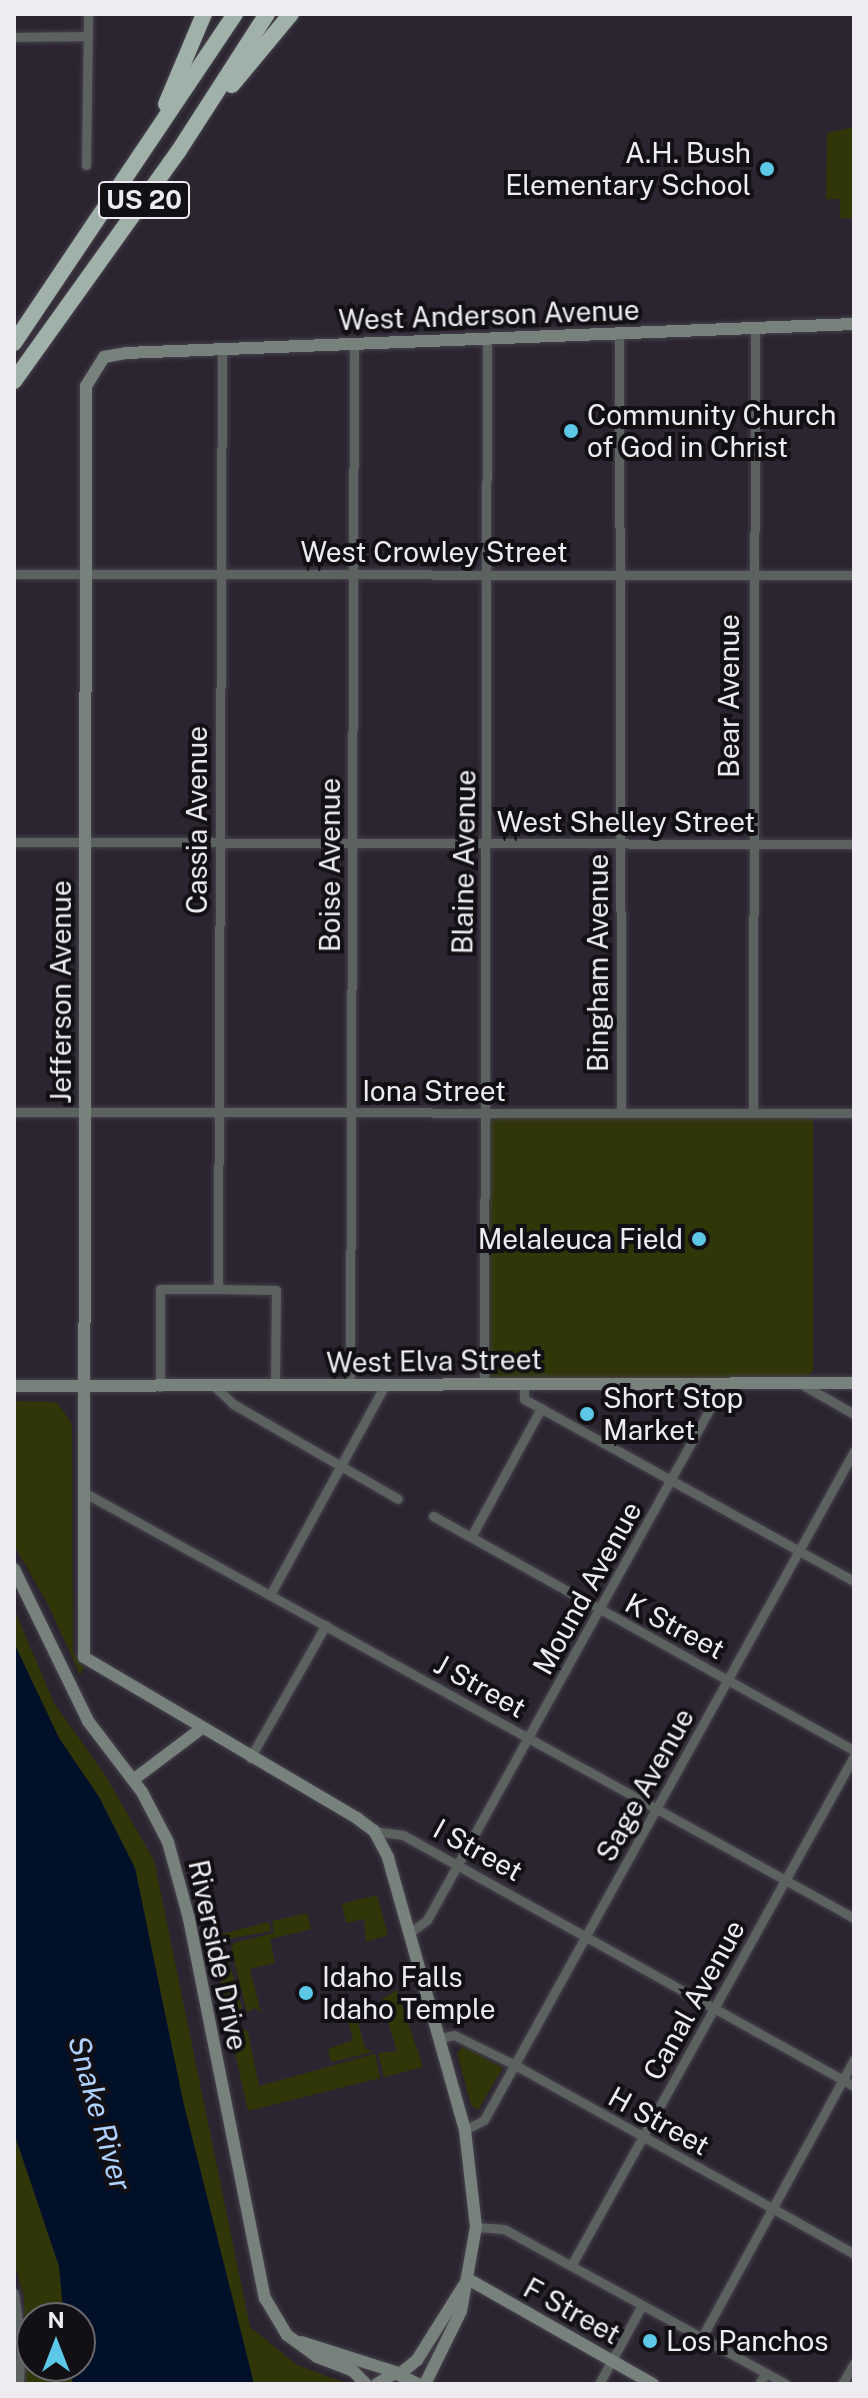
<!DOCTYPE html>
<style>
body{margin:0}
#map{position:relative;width:868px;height:2398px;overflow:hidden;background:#2b2531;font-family:"Public Sans",sans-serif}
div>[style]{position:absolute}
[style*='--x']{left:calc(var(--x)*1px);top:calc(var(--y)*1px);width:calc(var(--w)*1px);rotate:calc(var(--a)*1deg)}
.green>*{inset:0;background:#303608}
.water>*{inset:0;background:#001028}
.roads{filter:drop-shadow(0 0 2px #46414c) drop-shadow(0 0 2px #46414c)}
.street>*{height:9px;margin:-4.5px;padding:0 4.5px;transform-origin:4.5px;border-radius:4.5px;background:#5b625f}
.secondary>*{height:12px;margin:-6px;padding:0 6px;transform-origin:6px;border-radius:6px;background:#77827d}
.highway>*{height:16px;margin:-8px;padding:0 8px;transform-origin:8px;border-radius:8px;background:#a0b1aa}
.dots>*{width:22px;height:22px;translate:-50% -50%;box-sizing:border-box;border:4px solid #121015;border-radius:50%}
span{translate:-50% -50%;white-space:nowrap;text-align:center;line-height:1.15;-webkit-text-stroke:8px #121015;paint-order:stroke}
.shield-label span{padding:2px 6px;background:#121015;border:2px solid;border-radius:6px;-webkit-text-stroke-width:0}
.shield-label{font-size:26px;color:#efebf3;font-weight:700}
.poi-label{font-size:28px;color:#efebf3}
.right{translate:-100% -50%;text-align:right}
.left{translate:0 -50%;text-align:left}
.street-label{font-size:28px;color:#efebf3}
.water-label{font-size:30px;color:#aed1fe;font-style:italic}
.frame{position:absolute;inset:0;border:16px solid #efebf3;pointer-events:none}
.north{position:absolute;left:16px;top:2302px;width:80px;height:80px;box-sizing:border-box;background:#121015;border:2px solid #6a686e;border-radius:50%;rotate:0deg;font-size:22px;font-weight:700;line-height:32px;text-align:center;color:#efebf3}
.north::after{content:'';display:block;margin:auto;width:28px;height:36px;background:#5cc7e7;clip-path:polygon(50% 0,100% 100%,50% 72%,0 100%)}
</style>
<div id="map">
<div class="green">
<div style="clip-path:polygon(854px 127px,854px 219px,840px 218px,840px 199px,826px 199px,827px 133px)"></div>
<div style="clip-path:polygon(484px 1113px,813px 1113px,813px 1371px,800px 1383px,484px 1384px)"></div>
<div style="clip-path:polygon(14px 1401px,57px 1402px,72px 1424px,73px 1651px,84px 1668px,80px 1675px,49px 1606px,14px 1545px)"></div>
<div style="clip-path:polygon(14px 1609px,54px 1703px,105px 1775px,154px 1860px,250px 2327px,297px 2365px,348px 2384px,254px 2384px,183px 2101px,135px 1868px,99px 1797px,59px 1738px,14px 1643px)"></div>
<div style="clip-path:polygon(377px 1895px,388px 1935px,366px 1942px,364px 1919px,346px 1923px,342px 1904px)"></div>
<div style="clip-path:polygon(307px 1913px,311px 1929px,270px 1939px,275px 1963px,250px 1969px,261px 2013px,256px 2008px,247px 2012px,231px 1949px,234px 1943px,274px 1933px,272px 1921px)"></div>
<div style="clip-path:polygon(269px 1922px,271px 1931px,223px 1940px,242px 2008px,227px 2017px,213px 1936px)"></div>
<div style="clip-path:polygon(397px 1990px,423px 2067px,384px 2077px,378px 2053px,397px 2051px,381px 2000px)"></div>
<div style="clip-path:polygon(355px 2011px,365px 2048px,373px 2052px,331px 2062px,328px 2049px,353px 2040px,346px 2012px)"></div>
<div style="clip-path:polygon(243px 2028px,248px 2032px,259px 2086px,375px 2054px,380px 2078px,248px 2111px,230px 2031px)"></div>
<div style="clip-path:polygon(463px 2046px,503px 2068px,478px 2110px,471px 2105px,457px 2053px)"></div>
<div style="clip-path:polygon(14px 2133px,59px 2266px,64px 2318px,32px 2318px,32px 2366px,68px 2366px,73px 2384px,25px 2384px,24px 2297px,14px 2261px)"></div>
</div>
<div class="water">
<div style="clip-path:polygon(14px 1643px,59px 1738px,99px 1797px,135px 1868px,183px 2101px,254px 2384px,73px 2384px,68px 2366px,80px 2366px,80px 2318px,64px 2318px,59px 2266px,14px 2133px)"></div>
</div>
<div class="roads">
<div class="street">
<div style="--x:14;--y:37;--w:74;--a:-0.8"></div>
<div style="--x:86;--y:165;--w:151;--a:-89.2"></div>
<div style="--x:619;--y:333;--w:780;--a:89.85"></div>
<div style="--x:14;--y:574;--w:840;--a:0.07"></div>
<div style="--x:14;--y:842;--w:840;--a:0.14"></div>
<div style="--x:14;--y:1112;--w:840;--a:0.07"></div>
<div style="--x:753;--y:1113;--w:785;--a:-89.85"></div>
<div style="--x:218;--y:1289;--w:58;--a:1"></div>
<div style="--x:276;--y:1290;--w:96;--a:90.6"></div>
<div style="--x:484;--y:1384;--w:1044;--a:-89.84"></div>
<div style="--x:524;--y:1384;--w:15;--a:90"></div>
<div style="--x:524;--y:1399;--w:377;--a:28.9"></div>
<div style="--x:801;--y:1384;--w:61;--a:29.5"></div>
<div style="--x:350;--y:1386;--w:1042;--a:-89.78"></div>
<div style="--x:160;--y:1387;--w:98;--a:-90"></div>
<div style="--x:160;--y:1289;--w:58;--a:0"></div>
<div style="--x:218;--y:1289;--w:938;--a:-89.76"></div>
<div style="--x:215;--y:1387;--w:25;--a:43"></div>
<div style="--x:233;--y:1404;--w:190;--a:29.9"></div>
<div style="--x:85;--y:1493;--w:879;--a:28.93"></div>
<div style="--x:433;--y:1516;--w:482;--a:29.1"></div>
<div style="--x:471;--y:1537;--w:147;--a:-61.5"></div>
<div style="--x:270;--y:1595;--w:239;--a:-61.3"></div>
<div style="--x:250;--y:1758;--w:153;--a:-60.3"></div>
<div style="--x:374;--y:1831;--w:29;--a:8"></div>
<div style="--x:403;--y:1835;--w:516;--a:29.1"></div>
<div style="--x:411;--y:1932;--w:20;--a:-37"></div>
<div style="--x:427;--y:1920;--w:614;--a:-61.05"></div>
<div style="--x:440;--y:2038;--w:14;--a:-12"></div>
<div style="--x:454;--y:2035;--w:68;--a:26.2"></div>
<div style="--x:515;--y:2065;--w:388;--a:29.1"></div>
<div style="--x:465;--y:2130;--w:21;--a:-28"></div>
<div style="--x:484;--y:2120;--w:765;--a:-61.05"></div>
<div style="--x:476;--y:2227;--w:28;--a:4"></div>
<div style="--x:504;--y:2229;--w:322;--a:28.8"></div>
<div style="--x:571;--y:2266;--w:583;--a:-60.97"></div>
<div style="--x:14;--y:2293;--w:49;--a:81.7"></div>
<div style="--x:21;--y:2341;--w:43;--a:92.7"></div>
<div style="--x:702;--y:2337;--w:317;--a:-61.3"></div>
<div style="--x:599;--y:2384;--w:90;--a:-61.4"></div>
<div style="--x:759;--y:2384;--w:13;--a:-58"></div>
<div style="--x:842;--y:2384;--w:24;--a:-60"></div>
</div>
<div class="secondary">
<div style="--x:14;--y:1386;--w:840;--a:-0.2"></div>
<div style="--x:14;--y:1569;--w:169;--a:64"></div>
<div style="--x:88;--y:1721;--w:89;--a:52.7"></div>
<div style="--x:142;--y:1792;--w:56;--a:62.5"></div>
<div style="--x:168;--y:1842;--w:80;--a:74.7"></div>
<div style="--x:189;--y:1919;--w:387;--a:78.7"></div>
<div style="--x:265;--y:2298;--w:43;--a:59.3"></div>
<div style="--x:287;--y:2335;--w:37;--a:36"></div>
<div style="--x:317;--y:2357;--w:39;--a:21"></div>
<div style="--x:353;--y:2371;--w:18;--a:45"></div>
<div style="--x:133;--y:1780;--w:86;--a:-37"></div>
<div style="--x:468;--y:2279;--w:213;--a:29.6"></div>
<div style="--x:301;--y:2342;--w:103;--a:17.6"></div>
<div style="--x:401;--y:2373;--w:21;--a:-39"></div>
<div style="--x:417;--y:2360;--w:92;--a:-57.9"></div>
<div style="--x:377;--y:2384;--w:21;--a:-31"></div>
<div style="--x:395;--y:2373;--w:25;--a:26"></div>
<div style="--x:425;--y:2384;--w:81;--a:-63.7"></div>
<div style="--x:461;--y:2311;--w:85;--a:-79.9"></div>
<div style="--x:476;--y:2227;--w:98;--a:-96.5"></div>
<div style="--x:465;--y:2130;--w:284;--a:-105.8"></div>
<div style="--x:388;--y:1857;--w:30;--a:-118"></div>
<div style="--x:374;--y:1831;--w:21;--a:-143"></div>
<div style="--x:357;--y:1818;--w:317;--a:-149.5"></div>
<div style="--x:84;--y:1657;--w:1271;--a:-89.91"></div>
<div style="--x:86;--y:386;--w:34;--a:-58"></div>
<div style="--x:104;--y:357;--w:22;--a:-10"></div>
<div style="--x:126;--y:353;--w:729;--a:-2.28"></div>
</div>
<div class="highway">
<div style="--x:232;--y:85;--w:92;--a:-50.3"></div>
<div style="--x:166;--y:104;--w:98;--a:-67.1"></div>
<div style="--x:14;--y:343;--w:396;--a:-56.1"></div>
<div style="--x:14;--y:381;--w:282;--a:-54.4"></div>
<div style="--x:178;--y:152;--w:164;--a:-57.2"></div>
</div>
</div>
<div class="dots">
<div style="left:767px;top:169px;background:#5cc7e7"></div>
<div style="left:571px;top:431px;background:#5cc7e7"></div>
<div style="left:699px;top:1239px;background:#5cc7e7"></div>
<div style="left:587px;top:1414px;background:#5cc7e7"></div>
<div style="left:306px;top:1993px;background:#5cc7e7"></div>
<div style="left:650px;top:2341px;background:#5cc7e7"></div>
</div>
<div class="shield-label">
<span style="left:144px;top:200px">US 20</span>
</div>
<div class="poi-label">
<span class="right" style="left:751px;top:169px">A.H. Bush<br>Elementary School</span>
<span class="left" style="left:587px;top:431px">Community Church<br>of God in Christ</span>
<span class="right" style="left:683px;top:1239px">Melaleuca Field</span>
<span class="left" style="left:603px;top:1414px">Short Stop<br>Market</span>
<span class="left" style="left:322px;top:1993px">Idaho Falls<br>Idaho Temple</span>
<span class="left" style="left:666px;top:2341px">Los Panchos</span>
</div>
<div class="street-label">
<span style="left:489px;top:315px;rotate:-2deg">West Anderson Avenue</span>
<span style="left:434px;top:552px">West Crowley Street</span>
<span style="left:729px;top:696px;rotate:-90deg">Bear Avenue</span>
<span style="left:197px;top:820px;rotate:-90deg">Cassia Avenue</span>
<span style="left:626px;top:822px">West Shelley Street</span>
<span style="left:464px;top:862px;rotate:-89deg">Blaine Avenue</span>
<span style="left:330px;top:865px;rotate:-90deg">Boise Avenue</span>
<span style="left:598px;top:963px;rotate:-90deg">Bingham Avenue</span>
<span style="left:61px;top:992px;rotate:-90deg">Jefferson Avenue</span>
<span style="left:434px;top:1091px">Iona Street</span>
<span style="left:434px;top:1361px;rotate:-1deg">West Elva Street</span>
<span style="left:587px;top:1588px;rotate:-61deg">Mound Avenue</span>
<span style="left:675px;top:1626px;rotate:28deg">K Street</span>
<span style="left:480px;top:1686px;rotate:29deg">J Street</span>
<span style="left:645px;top:1785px;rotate:-61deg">Sage Avenue</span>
<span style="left:478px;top:1850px;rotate:29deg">I Street</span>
<span style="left:218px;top:1955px;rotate:78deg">Riverside Drive</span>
<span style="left:694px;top:2000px;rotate:-61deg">Canal Avenue</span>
<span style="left:659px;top:2121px;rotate:29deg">H Street</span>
<span style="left:572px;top:2311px;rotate:29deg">F Street</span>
</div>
<div class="water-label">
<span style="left:100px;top:2113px;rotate:74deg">Snake River</span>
</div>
<div class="frame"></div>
<div class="north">N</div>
</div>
